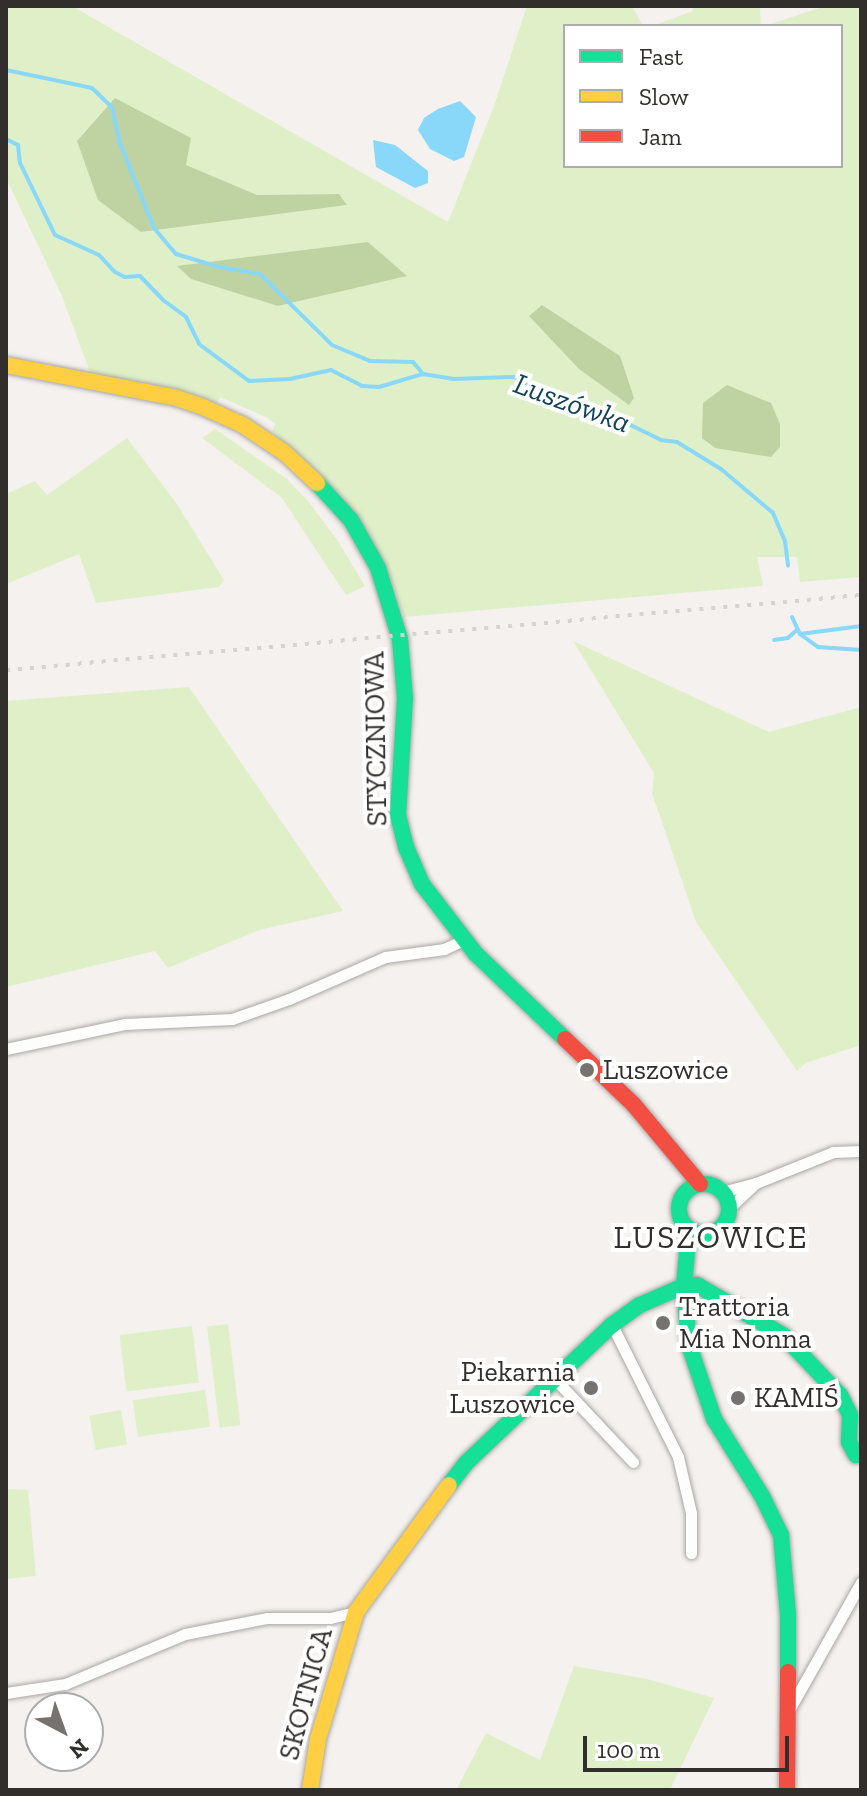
<!DOCTYPE html>
<meta charset="utf-8">
<style>
body{margin:0}
#map{position:relative;width:867px;height:1796px;overflow:hidden;background:#f4f1ee;font-family:"Zilla Slab",serif}
div>[style]{position:absolute}
[style*='--x']{left:calc(var(--x)*1px);top:calc(var(--y)*1px);width:calc(var(--w)*1px);rotate:calc(var(--a)*1deg)}
.green>*{inset:0;background:#dff0c9;transform-origin:0 0}
.forest>*{inset:0;background:#bfd3a2}
.water>*{inset:0;background:#89d8f9}
.stream>*{height:4px;margin:-2px;padding:0 2px;transform-origin:2px;border-radius:2px;background:#89d8f9}
.roads{filter:drop-shadow(0 0 2px #a9a7a4) drop-shadow(0 0 2px #a9a7a4)}
.street>*{height:11px;margin:-5.5px;padding:0 5.5px;transform-origin:5.5px;border-radius:5.5px;background:#fdfdfc}
.fast>*{height:16px;margin:-8px;padding:0 8px;transform-origin:8px;border-radius:8px;background:#16e098}
.fast>.ring{margin:-8px;padding:0;box-sizing:content-box;background:none;border:16px solid #16e098;border-radius:50%}
.slow>*{height:16px;margin:-8px;padding:0 8px;transform-origin:8px;border-radius:8px;background:#ffcf43}
.jam>*{height:16px;margin:-8px;padding:0 8px;transform-origin:8px;border-radius:8px;background:#f24e42}
.rail>*{height:4px;margin-top:-2px;transform-origin:0;background:repeating-linear-gradient(90deg,#d5d4d3 0 4px,transparent 0 12px)}
.dots>*{width:22px;height:22px;translate:-50% -50%;box-sizing:border-box;border:4px solid #fff;border-radius:50%}
span{translate:-50% -50%;white-space:nowrap;text-align:center;line-height:1.15;-webkit-text-stroke:8px #fff;paint-order:stroke}
.street-label{font-size:28px;color:#312e2c}
.poi-label{font-size:28px;color:#312e2c}
.left{translate:0 -50%;text-align:left}
.right{translate:-100% -50%;text-align:right}
.water-label{font-size:30px;color:#114357;font-style:italic}
.quarter-label{font-size:32px;color:#312e2c;letter-spacing:2px}
.frame{position:absolute;inset:0;border:8px solid #312e2c;pointer-events:none}
.legend{position:absolute;left:563px;top:24px;width:280px;height:144px;box-sizing:border-box;background:#fff;border:2px solid #adabab;margin:0;padding:10px 14px;list-style:none;font-size:24px;color:#312e2c}
.legend li{display:flex;align-items:center;gap:16px;height:40px}
.legend b{width:40px;border:2px solid #adabab}
.north{position:absolute;left:24px;top:1692px;width:80px;height:80px;box-sizing:border-box;background:#fff;border:2px solid #adabab;border-radius:50%;rotate:139deg;font-size:22px;font-weight:700;line-height:32px;text-align:center;color:#312e2c}
.north::after{content:'';display:block;margin:auto;width:28px;height:36px;background:#757270;clip-path:polygon(50% 0,100% 100%,50% 72%,0 100%)}
.scale{position:absolute;left:583px;top:1736px;width:206px;height:36px;box-sizing:border-box;border:4px solid #312e2c;border-top:0;padding-left:10px;font-size:24px;line-height:28px;white-space:nowrap;color:#312e2c;-webkit-text-stroke:6px #fff;paint-order:stroke}
</style>
<div id="map">
<div class="green">
<div style="clip-path:polygon(evenodd,6px 6px,72px 6px,448px 222px,494px 106px,527px 6px,632px 6px,643px 26px,565px 26px,565px 166px,841px 166px,841px 26px,764px 26px,826px 6px,861px 6px,861px 577px,800px 582px,797px 557px,757px 557px,763px 586px,404px 617px,388px 570px,340px 494px,272px 432px,275px 424px,268px 418px,220px 397px,217px 403px,91px 375px,62px 296px,6px 178px,6px 6px,190px 138px,185px 165px,257px 195px,339px 194px,347px 205px,142px 232px,190px 138px,6px 6px,368px 242px,406px 276px,278px 306px,191px 279px,368px 242px)"></div>
<div style="clip-path:polygon(692px 6px,760px 6px,761px 26px,652px 26px,693px 11px)"></div>
<div style="clip-path:polygon(215px 429px,287px 479px,308px 501px,338px 541px,365px 586px,346px 595px,282px 498px,202px 438px)"></div>
<div style="clip-path:polygon(127px 438px,177px 504px,224px 580px,219px 587px,96px 603px,79px 554px,6px 584px,6px 494px,35px 481px,47px 495px)"></div>
<div style="clip-path:polygon(573px 641px,769px 732px,861px 707px,861px 1045px,806px 1063px,797px 1071px,696px 922px,652px 793px,654px 773px)"></div>
<div style="clip-path:polygon(189px 687px,343px 911px,259px 930px,168px 968px,155px 951px,6px 987px,6px 701px)"></div>
<div style="left:228px;top:1324px;width:102px;height:21px;rotate:83deg"></div>
<div style="left:192px;top:1326px;width:57px;height:73px;rotate:83deg"></div>
<div style="left:205px;top:1390px;width:37px;height:73px;rotate:82deg"></div>
<div style="left:121px;top:1410px;width:35px;height:32px;rotate:80deg"></div>
<div style="clip-path:polygon(6px 1489px,28px 1490px,36px 1576px,6px 1579px)"></div>
<div style="clip-path:polygon(574px 1666px,647px 1679px,714px 1698px,670px 1790px,456px 1790px,486px 1733px,540px 1760px)"></div>
</div>
<div class="forest">
<div style="clip-path:polygon(115px 98px,191px 138px,186px 165px,257px 195px,339px 194px,347px 205px,141px 232px,98px 200px,77px 141px)"></div>
<div style="clip-path:polygon(368px 242px,407px 276px,278px 306px,191px 279px,177px 266px)"></div>
<div style="clip-path:polygon(542px 305px,620px 356px,634px 398px,629px 405px,579px 369px,529px 316px)"></div>
<div style="clip-path:polygon(727px 385px,771px 403px,780px 424px,780px 447px,771px 457px,715px 448px,702px 438px,703px 403px)"></div>
</div>
<div class="water">
<div style="clip-path:polygon(460px 101px,476px 117px,464px 157px,454px 161px,430px 149px,418px 130px,424px 118px,438px 109px)"></div>
<div style="clip-path:polygon(373px 140px,395px 145px,428px 171px,428px 183px,415px 188px,376px 167px)"></div>
</div>
<div class="stream">
<div style="--x:6;--y:70;--w:88;--a:11.8"></div>
<div style="--x:92;--y:88;--w:28;--a:44"></div>
<div style="--x:112;--y:107;--w:35;--a:78"></div>
<div style="--x:119;--y:141;--w:94;--a:68.1"></div>
<div style="--x:154;--y:228;--w:34;--a:50"></div>
<div style="--x:176;--y:254;--w:45;--a:16.8"></div>
<div style="--x:219;--y:267;--w:42;--a:9.7"></div>
<div style="--x:260;--y:274;--w:101;--a:44.6"></div>
<div style="--x:332;--y:345;--w:41;--a:22.8"></div>
<div style="--x:370;--y:361;--w:43;--a:1.3"></div>
<div style="--x:413;--y:362;--w:16;--a:50"></div>
<div style="--x:423;--y:374;--w:30;--a:9"></div>
<div style="--x:453;--y:379;--w:61;--a:-1.9"></div>
<div style="--x:514;--y:377;--w:32;--a:30"></div>
<div style="--x:542;--y:393;--w:71;--a:17.9"></div>
<div style="--x:610;--y:415;--w:57;--a:26.1"></div>
<div style="--x:661;--y:440;--w:16;--a:7"></div>
<div style="--x:677;--y:442;--w:52;--a:31.5"></div>
<div style="--x:721;--y:469;--w:68;--a:40.2"></div>
<div style="--x:773;--y:513;--w:30;--a:67"></div>
<div style="--x:785;--y:541;--w:25;--a:83"></div>
<div style="--x:6;--y:139;--w:13;--a:27"></div>
<div style="--x:18;--y:145;--w:18;--a:84"></div>
<div style="--x:20;--y:163;--w:80;--a:64.1"></div>
<div style="--x:55;--y:235;--w:48;--a:24.4"></div>
<div style="--x:99;--y:255;--w:23;--a:47"></div>
<div style="--x:115;--y:272;--w:11;--a:27"></div>
<div style="--x:125;--y:277;--w:15;--a:-4"></div>
<div style="--x:140;--y:276;--w:33;--a:46"></div>
<div style="--x:163;--y:300;--w:29;--a:36"></div>
<div style="--x:186;--y:317;--w:30;--a:64"></div>
<div style="--x:199;--y:344;--w:62;--a:36.5"></div>
<div style="--x:249;--y:381;--w:41;--a:-2.8"></div>
<div style="--x:290;--y:379;--w:42;--a:-12.4"></div>
<div style="--x:331;--y:370;--w:35;--a:27"></div>
<div style="--x:362;--y:386;--w:17;--a:3"></div>
<div style="--x:379;--y:387;--w:46;--a:-16.5"></div>
<div style="--x:792;--y:617;--w:19;--a:65"></div>
<div style="--x:800;--y:634;--w:22;--a:36"></div>
<div style="--x:818;--y:647;--w:43;--a:4"></div>
<div style="--x:800;--y:634;--w:62;--a:-7.5"></div>
<div style="--x:774;--y:640;--w:14;--a:-8"></div>
<div style="--x:788;--y:638;--w:13;--a:-42"></div>
</div>
<div class="roads">
<div class="street">
<div style="--x:6;--y:1049;--w:122;--a:-11.9"></div>
<div style="--x:125;--y:1024;--w:107;--a:-2.7"></div>
<div style="--x:232;--y:1019;--w:60;--a:-19.3"></div>
<div style="--x:289;--y:999;--w:105;--a:-23.6"></div>
<div style="--x:385;--y:957;--w:60;--a:-7.7"></div>
<div style="--x:444;--y:949;--w:21;--a:-25"></div>
<div style="--x:722;--y:1192;--w:35;--a:-15"></div>
<div style="--x:756;--y:1183;--w:83;--a:-21.9"></div>
<div style="--x:833;--y:1152;--w:28;--a:-2"></div>
<div style="--x:729;--y:1208;--w:37;--a:-43"></div>
<div style="--x:612;--y:1325;--w:148;--a:63.4"></div>
<div style="--x:678;--y:1457;--w:57;--a:76.9"></div>
<div style="--x:691;--y:1513;--w:40;--a:90"></div>
<div style="--x:555;--y:1379;--w:114;--a:46.8"></div>
<div style="--x:6;--y:1693;--w:60;--a:-8.7"></div>
<div style="--x:65;--y:1684;--w:130;--a:-22.6"></div>
<div style="--x:185;--y:1634;--w:84;--a:-11"></div>
<div style="--x:267;--y:1618;--w:63;--a:0"></div>
<div style="--x:330;--y:1618;--w:27;--a:-13"></div>
<div style="--x:789;--y:1710;--w:147;--a:-60.6"></div>
</div>
<div class="fast">
<div style="--x:317;--y:483;--w:50;--a:47.4"></div>
<div style="--x:351;--y:520;--w:55;--a:60.6"></div>
<div style="--x:378;--y:568;--w:74;--a:72.8"></div>
<div style="--x:400;--y:639;--w:59;--a:85.2"></div>
<div style="--x:405;--y:698;--w:117;--a:93.4"></div>
<div style="--x:398;--y:815;--w:33;--a:76"></div>
<div style="--x:406;--y:847;--w:40;--a:66.6"></div>
<div style="--x:422;--y:884;--w:88;--a:52.4"></div>
<div style="--x:476;--y:954;--w:123;--a:43.7"></div>
<div class="ring" style="left:679px;top:1184px;width:34px;height:34px"></div>
<div style="--x:689;--y:1230;--w:56;--a:95.1"></div>
<div style="--x:684;--y:1286;--w:59;--a:85.2"></div>
<div style="--x:689;--y:1345;--w:78;--a:71.3"></div>
<div style="--x:714;--y:1419;--w:91;--a:58.1"></div>
<div style="--x:762;--y:1496;--w:43;--a:64"></div>
<div style="--x:781;--y:1535;--w:80;--a:85"></div>
<div style="--x:788;--y:1615;--w:57;--a:90"></div>
<div style="--x:449;--y:1485;--w:29;--a:-52"></div>
<div style="--x:467;--y:1462;--w:199;--a:-43.4"></div>
<div style="--x:612;--y:1325;--w:34;--a:-36"></div>
<div style="--x:640;--y:1305;--w:48;--a:-23.4"></div>
<div style="--x:684;--y:1286;--w:13;--a:-4"></div>
<div style="--x:697;--y:1285;--w:99;--a:30.2"></div>
<div style="--x:783;--y:1335;--w:83;--a:46.5"></div>
<div style="--x:840;--y:1395;--w:22;--a:63"></div>
<div style="--x:850;--y:1415;--w:27;--a:92"></div>
<div style="--x:849;--y:1442;--w:15;--a:62"></div>
</div>
<div class="slow">
<div style="--x:6;--y:365;--w:174;--a:10.9"></div>
<div style="--x:177;--y:398;--w:28;--a:19"></div>
<div style="--x:203;--y:407;--w:44;--a:24.2"></div>
<div style="--x:243;--y:425;--w:50;--a:33.7"></div>
<div style="--x:285;--y:453;--w:44;--a:43.2"></div>
<div style="--x:310;--y:1790;--w:52;--a:-81.1"></div>
<div style="--x:318;--y:1739;--w:133;--a:-73.3"></div>
<div style="--x:356;--y:1612;--w:157;--a:-53.8"></div>
</div>
<div class="jam">
<div style="--x:565;--y:1039;--w:95;--a:43.7"></div>
<div style="--x:634;--y:1105;--w:103;--a:50.1"></div>
<div style="--x:787;--y:1790;--w:118;--a:-89.5"></div>
</div>
</div>
<div class="rail">
<div style="--x:6;--y:670;--w:858;--a:-5.01"></div>
</div>
<div class="dots">
<div style="left:587px;top:1070px;background:#757270"></div>
<div style="left:663px;top:1323px;background:#757270"></div>
<div style="left:591px;top:1388px;background:#757270"></div>
<div style="left:738px;top:1398px;background:#757270"></div>
</div>
<div class="street-label">
<span style="left:376px;top:739px;rotate:-91deg">STYCZNIOWA</span>
<span style="left:306px;top:1694px;rotate:-75deg">SKOTNICA</span>
</div>
<div class="poi-label">
<span class="left" style="left:603px;top:1070px">Luszowice</span>
<span class="left" style="left:679px;top:1323px">Trattoria<br>Mia Nonna</span>
<span class="right" style="left:575px;top:1388px">Piekarnia<br>Luszowice</span>
<span class="left" style="left:754px;top:1398px">KAMIŚ</span>
</div>
<div class="water-label">
<span style="left:572px;top:403px;rotate:20deg">Luszówka</span>
</div>
<div class="quarter-label">
<span style="left:711px;top:1237px">LUSZOWICE</span>
</div>
<div class="frame"></div>
<ul class="legend">
<li><b style="height:10px;background:#16e098"></b>Fast</li>
<li><b style="height:10px;background:#ffcf43"></b>Slow</li>
<li><b style="height:10px;background:#f24e42"></b>Jam</li>
</ul>
<div class="north">N</div>
<div class="scale">100 m</div>
</div>
